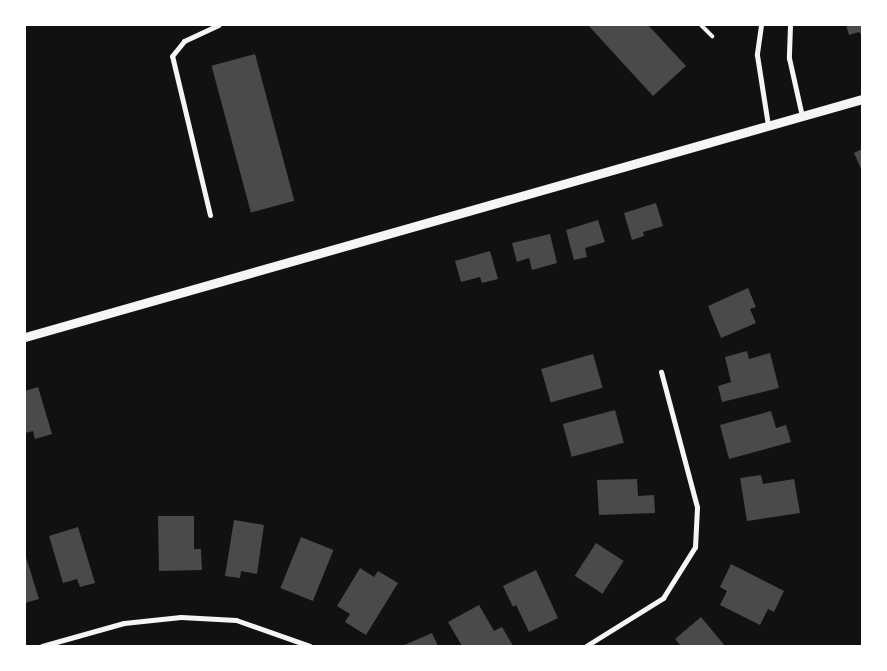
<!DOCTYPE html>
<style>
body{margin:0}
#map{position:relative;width:887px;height:671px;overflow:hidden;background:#111;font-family:"Source Sans 3",sans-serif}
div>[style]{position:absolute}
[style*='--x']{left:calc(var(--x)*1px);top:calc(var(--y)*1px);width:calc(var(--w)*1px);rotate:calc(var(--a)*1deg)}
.building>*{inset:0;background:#4a4a4a;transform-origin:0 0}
.service>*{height:4px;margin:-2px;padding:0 2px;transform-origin:2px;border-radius:2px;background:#f5f5f5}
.minor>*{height:5px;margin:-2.5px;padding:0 2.5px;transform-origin:2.5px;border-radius:2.5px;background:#f5f5f5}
.tertiary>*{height:9px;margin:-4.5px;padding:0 4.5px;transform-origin:4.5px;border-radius:4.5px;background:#f5f5f5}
span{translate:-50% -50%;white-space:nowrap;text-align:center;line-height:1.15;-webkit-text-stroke:5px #fff;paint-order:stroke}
.frame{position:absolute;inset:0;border:26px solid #fff;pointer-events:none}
</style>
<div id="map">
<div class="building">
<div style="clip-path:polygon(588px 25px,648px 25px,686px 66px,653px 96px)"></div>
<div style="clip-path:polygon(846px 25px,862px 25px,862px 36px,859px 32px,849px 35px)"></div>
<div style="left:255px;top:54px;width:152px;height:45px;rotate:75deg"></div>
<div style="clip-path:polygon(862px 149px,862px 171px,854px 153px)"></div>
<div style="clip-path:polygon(656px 203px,663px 226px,643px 232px,644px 236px,632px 240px,624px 213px)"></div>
<div style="clip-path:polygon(598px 220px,605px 242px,585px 248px,587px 257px,574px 260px,566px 230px)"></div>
<div style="clip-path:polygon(550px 234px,557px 263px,532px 270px,529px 258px,517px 262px,512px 243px)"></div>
<div style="clip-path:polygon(490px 251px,498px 279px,482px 283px,480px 277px,461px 282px,455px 261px)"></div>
<div style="clip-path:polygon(748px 288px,756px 307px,750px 309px,756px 323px,721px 338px,708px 306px)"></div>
<div style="clip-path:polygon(747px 351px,749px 359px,770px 353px,779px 388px,722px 402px,718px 386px,731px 382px,725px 357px)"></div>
<div style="left:593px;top:354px;width:35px;height:54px;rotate:74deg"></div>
<div style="clip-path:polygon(38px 387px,52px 434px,35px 439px,33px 431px,25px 433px,25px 391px)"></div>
<div style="left:615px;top:410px;width:34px;height:54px;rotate:75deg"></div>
<div style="clip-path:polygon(771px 411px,776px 428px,786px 425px,791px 442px,729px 459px,720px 425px)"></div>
<div style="clip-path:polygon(761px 475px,763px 484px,794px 479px,800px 513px,747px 521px,740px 478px)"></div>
<div style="clip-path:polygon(637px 479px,638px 496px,654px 495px,655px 513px,599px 515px,597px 480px)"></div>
<div style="clip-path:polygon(158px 516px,194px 516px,194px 549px,201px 549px,202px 570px,159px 571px)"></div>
<div style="clip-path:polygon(234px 520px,264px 525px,257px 574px,241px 571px,240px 578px,225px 576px)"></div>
<div style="clip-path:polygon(78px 527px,95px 583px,80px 587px,77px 579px,63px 583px,49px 536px)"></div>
<div style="left:301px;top:537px;width:35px;height:55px;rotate:22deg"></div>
<div style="left:596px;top:543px;width:33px;height:39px;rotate:33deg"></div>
<div style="clip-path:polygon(25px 554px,39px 599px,25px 603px)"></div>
<div style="clip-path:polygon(731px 564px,784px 591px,774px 612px,768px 609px,760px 625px,720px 605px,727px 591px,720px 587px)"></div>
<div style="clip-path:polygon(360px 568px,374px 577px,378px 571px,398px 583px,366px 635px,345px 622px,350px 614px,337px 606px)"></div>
<div style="clip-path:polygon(536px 570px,558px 618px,529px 632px,516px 605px,513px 607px,503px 586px)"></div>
<div style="clip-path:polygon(479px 605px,494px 631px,502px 627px,513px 646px,462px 646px,448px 622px)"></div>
<div style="clip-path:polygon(701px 617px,725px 646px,681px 646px,675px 639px)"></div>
<div style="clip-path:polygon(432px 633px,438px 646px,402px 646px)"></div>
</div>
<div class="service">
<div style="--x:701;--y:25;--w:16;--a:45"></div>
</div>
<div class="minor">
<div style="--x:761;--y:25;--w:30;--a:98"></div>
<div style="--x:757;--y:55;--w:71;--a:81.1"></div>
<div style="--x:790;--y:25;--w:33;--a:92"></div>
<div style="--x:789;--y:58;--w:59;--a:77.4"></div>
<div style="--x:210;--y:215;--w:163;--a:-103.4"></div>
<div style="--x:172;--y:56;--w:19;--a:-51"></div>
<div style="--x:184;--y:41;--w:38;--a:-25"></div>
<div style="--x:42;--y:646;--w:85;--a:-15.7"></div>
<div style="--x:124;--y:623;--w:57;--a:-6"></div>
<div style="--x:181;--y:617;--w:55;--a:3.1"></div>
<div style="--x:236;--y:620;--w:78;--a:19.4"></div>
<div style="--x:586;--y:646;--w:91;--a:-31.9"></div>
<div style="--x:663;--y:598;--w:60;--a:-57.9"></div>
<div style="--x:695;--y:547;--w:40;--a:-87.1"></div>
<div style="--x:697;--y:507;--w:140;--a:-104.9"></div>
</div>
<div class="tertiary">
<div style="--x:25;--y:337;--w:870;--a:-15.87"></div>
</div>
<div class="frame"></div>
</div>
